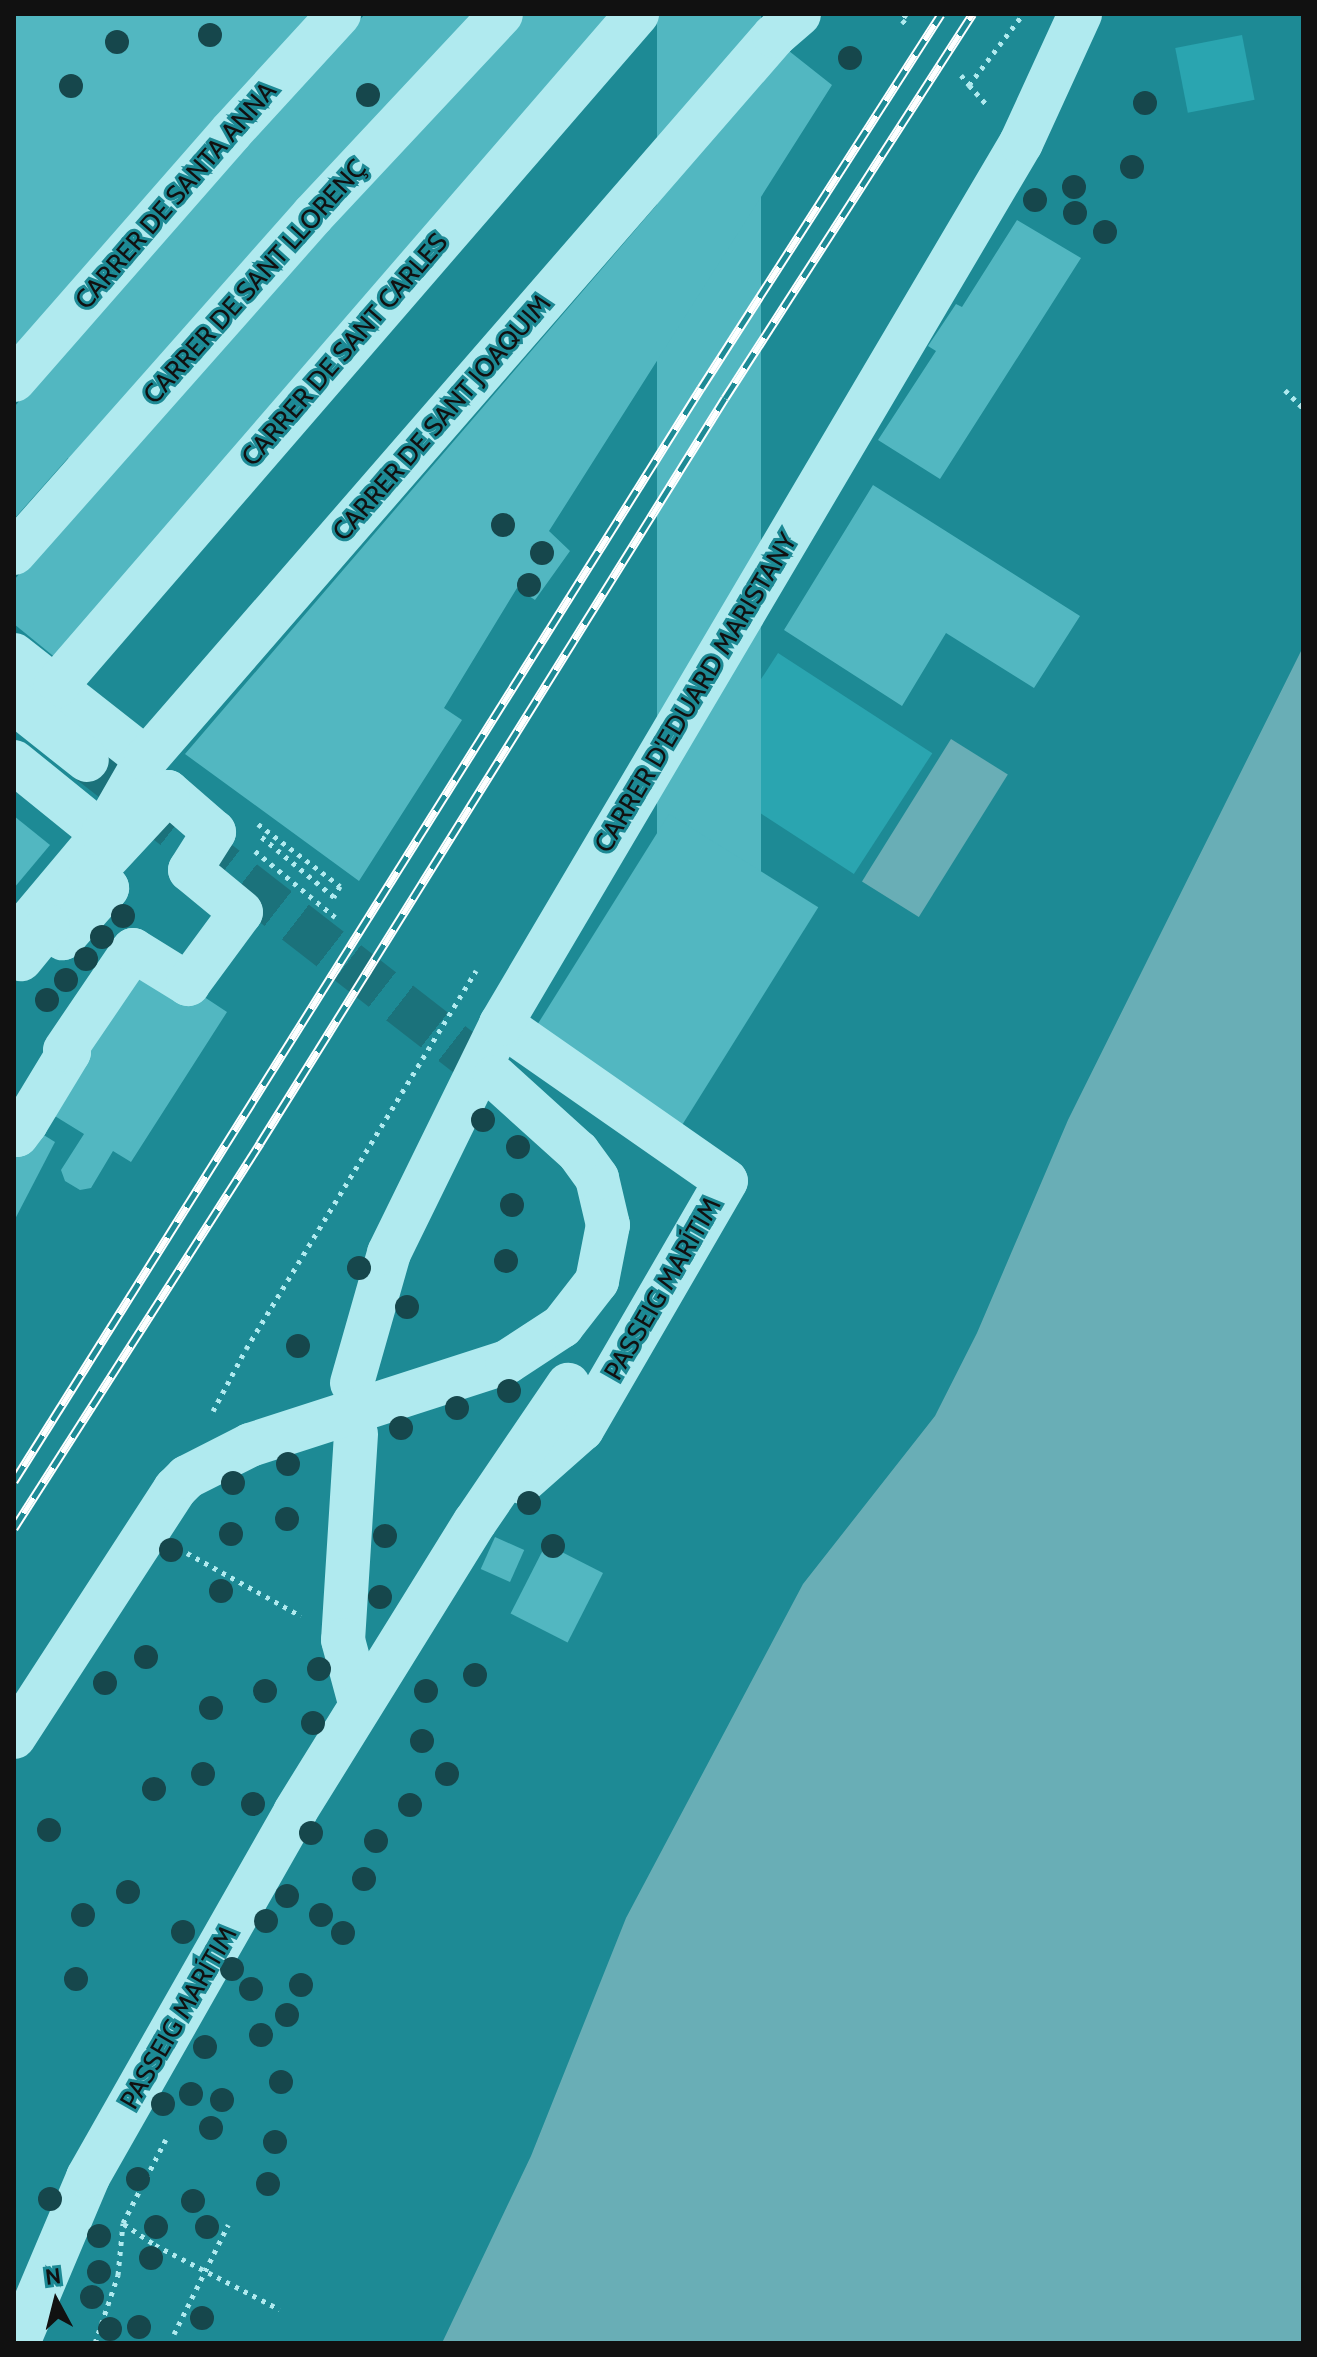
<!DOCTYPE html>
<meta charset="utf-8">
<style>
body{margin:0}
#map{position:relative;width:1317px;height:2357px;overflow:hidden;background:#1d8a95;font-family:Cabin,sans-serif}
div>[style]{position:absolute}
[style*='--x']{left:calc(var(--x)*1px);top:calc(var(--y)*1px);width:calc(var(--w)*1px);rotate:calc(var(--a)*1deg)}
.green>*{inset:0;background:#2aa5b0;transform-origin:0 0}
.water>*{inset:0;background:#69aeb6;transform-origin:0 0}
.building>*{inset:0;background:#52b7c1;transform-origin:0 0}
.minor-tunnel>*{height:44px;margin-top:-22px;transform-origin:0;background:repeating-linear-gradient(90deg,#1b727b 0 44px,transparent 0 66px)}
.path>*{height:5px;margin-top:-2.5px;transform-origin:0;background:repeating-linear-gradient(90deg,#b0eaef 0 4px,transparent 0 10px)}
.minor>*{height:44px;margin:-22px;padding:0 22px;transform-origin:22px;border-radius:22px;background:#b0eaef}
.rail>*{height:9px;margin-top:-4.5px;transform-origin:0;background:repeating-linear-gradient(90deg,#1d8a95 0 18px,#fff 0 36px);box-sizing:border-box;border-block:2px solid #fff}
.trees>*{width:24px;height:24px;margin:-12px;border-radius:50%;background:#16474c}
span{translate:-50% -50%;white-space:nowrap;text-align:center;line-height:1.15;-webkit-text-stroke:6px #1d8a95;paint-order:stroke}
.street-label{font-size:26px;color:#111}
.frame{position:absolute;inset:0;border:16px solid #111;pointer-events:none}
.north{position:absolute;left:16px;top:2261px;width:80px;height:80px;-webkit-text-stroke:6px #1d8a95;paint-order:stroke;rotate:353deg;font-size:22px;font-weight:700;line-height:32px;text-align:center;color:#111}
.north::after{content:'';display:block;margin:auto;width:28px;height:36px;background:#111;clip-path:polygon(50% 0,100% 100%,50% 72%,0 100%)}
</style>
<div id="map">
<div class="green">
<div style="left:1242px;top:35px;width:66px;height:68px;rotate:79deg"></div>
<div style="left:778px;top:653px;width:184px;height:144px;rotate:33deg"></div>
</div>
<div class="water">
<div style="clip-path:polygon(1303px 647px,1303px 2343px,442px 2343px,531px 2156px,626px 1918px,803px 1584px,935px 1416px,977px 1333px,1068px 1120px)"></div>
<div style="left:951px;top:739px;width:67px;height:168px;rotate:32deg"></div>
</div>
<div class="building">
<div style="clip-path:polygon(14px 14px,314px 14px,14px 354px)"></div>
<div style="clip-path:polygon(365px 14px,472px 14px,75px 464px,68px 458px,14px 519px,14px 407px)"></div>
<div style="clip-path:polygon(517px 14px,614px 14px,57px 659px,14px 624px,14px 580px,325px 222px)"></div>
<div style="left:657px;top:14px;width:104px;height:879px"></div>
<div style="clip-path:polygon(789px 51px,832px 85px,549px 531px,570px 551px,535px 600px,517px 588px,444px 708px,462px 720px,359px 881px,185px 754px)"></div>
<div style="clip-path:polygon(1017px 220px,1081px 258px,940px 479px,878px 440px,936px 351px,928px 346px,956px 304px,962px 307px)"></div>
<div style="clip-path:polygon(873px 485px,1080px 616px,1034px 688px,946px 633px,902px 706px,784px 630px)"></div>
<div style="left:669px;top:814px;width:176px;height:258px;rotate:32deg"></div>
<div style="clip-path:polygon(14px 816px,50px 845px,14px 888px)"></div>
<div style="clip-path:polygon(133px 950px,227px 1012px,131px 1162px,113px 1151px,91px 1188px,80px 1190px,65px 1181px,61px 1170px,84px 1134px,37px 1105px)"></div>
<div style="clip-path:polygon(26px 1124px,55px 1142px,14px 1221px,14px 1143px)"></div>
<div style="left:495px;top:1537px;width:32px;height:35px;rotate:24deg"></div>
<div style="left:546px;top:1544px;width:64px;height:78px;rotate:27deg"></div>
</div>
<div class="minor-tunnel">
<div style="--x:87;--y:760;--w:517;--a:37.85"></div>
</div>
<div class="path">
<div style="--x:906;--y:14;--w:7;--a:124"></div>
<div style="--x:902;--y:20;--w:7;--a:45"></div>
<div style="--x:961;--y:75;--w:13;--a:51"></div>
<div style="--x:969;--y:85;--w:89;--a:-52.7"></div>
<div style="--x:969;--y:85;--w:27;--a:48"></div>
<div style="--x:1285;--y:390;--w:25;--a:45"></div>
<div style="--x:258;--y:824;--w:103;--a:37.1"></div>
<div style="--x:340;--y:886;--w:13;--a:119"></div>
<div style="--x:334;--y:897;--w:99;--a:-140.3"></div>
<div style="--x:255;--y:851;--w:104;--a:39.5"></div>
<div style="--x:213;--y:1411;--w:70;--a:-62"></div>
<div style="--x:246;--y:1349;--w:443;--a:-58.7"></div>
<div style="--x:187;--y:1553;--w:130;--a:28.9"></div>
<div style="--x:124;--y:2224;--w:37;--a:34"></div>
<div style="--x:155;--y:2245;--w:140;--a:27.3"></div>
<div style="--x:174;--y:2334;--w:122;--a:-63.6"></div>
<div style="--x:95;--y:2343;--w:72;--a:-71.3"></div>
<div style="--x:118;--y:2275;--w:52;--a:-84.5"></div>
<div style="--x:123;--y:2223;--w:94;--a:-62.9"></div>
</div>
<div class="minor">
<div style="--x:14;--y:380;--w:330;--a:-48.8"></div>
<div style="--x:231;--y:132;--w:160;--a:-47.5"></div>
<div style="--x:14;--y:553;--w:451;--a:-48.5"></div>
<div style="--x:313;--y:215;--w:275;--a:-46.9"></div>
<div style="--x:14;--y:655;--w:168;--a:38.2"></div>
<div style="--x:55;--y:687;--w:890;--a:-49.15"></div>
<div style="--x:14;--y:702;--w:93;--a:38.5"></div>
<div style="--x:14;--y:762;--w:114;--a:39"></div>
<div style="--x:14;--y:940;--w:138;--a:-50"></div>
<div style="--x:103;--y:834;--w:86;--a:-60.2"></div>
<div style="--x:146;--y:759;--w:958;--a:-49.02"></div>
<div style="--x:774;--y:36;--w:33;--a:-41"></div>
<div style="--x:501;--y:1024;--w:274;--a:34.9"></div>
<div style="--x:726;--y:1181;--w:287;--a:120.1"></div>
<div style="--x:582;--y:1429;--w:80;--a:138.5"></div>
<div style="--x:14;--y:1132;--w:4;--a:45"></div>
<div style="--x:17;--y:1135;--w:15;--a:-53"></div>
<div style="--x:26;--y:1123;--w:83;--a:-58.8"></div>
<div style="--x:69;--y:1052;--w:4;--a:-153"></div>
<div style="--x:65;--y:1050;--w:121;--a:-55.8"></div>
<div style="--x:133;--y:950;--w:65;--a:31.7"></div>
<div style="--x:188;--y:984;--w:89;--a:-53.6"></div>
<div style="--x:241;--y:912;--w:66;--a:-140.5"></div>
<div style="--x:190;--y:870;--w:45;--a:-57.7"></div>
<div style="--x:214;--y:832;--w:61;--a:-139"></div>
<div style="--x:168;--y:792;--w:115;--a:132.9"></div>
<div style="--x:90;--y:876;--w:21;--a:35"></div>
<div style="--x:107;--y:888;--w:67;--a:131.3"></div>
<div style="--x:63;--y:938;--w:19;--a:-141"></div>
<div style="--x:48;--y:926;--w:43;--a:129.3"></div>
<div style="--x:352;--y:1383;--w:135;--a:-74.1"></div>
<div style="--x:389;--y:1253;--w:255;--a:-63.9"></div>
<div style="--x:501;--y:1024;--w:1023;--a:-59.45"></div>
<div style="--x:1021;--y:143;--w:142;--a:-65.4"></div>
<div style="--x:356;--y:1434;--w:206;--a:93.6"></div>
<div style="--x:343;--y:1640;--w:65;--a:74.9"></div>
<div style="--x:14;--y:1737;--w:296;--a:-57"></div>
<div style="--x:175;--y:1489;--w:17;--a:-45"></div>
<div style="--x:187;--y:1477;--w:71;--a:-26.9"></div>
<div style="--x:250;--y:1445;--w:270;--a:-17.9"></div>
<div style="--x:507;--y:1362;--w:66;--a:-33.2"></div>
<div style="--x:562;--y:1326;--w:57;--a:-52.1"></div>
<div style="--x:597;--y:1281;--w:57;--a:-78.9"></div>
<div style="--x:608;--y:1225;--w:48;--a:-103.2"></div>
<div style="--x:597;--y:1178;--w:32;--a:-126"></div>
<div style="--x:578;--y:1152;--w:112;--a:-137.9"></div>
<div style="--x:18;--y:2343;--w:180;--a:-67.1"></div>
<div style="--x:88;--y:2177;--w:420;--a:-60.4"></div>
<div style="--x:295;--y:1812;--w:341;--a:-58.2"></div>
<div style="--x:475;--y:1522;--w:166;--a:-55.8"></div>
</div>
<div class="rail">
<div style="--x:14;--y:1481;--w:1291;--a:-57.85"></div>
<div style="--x:701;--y:388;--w:444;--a:-57.3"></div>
<div style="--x:14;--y:1528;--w:457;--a:-57.4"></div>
<div style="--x:260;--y:1143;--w:878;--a:-58.03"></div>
<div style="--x:725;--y:398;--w:457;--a:-57.2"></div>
</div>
<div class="trees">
<div style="left:210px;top:35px"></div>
<div style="left:117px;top:42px"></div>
<div style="left:850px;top:58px"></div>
<div style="left:71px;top:86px"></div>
<div style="left:368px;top:95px"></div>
<div style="left:1145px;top:103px"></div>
<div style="left:1132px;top:167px"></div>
<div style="left:1074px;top:187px"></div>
<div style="left:1035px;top:200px"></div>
<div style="left:1075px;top:213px"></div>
<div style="left:1105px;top:232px"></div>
<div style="left:503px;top:525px"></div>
<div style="left:542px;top:553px"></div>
<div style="left:529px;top:585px"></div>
<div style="left:123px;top:916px"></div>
<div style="left:102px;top:937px"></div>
<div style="left:86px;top:959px"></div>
<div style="left:66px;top:980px"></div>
<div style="left:47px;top:1000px"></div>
<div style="left:483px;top:1120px"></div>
<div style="left:518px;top:1147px"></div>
<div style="left:512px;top:1205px"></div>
<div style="left:506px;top:1261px"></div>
<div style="left:359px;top:1268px"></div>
<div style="left:407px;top:1307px"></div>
<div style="left:298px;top:1346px"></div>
<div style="left:509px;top:1391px"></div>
<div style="left:457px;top:1408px"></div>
<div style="left:401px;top:1428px"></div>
<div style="left:288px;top:1464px"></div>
<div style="left:233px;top:1483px"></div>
<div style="left:529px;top:1503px"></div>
<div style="left:287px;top:1519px"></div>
<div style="left:231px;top:1534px"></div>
<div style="left:385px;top:1536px"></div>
<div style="left:553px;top:1546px"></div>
<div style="left:171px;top:1550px"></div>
<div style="left:221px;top:1591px"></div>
<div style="left:380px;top:1597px"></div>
<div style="left:146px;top:1657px"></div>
<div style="left:319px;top:1669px"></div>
<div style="left:475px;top:1675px"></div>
<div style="left:105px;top:1683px"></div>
<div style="left:265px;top:1691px"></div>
<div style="left:426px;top:1691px"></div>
<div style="left:211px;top:1708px"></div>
<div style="left:313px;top:1723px"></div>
<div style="left:422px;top:1741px"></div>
<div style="left:203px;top:1774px"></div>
<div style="left:447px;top:1774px"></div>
<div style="left:154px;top:1789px"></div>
<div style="left:253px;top:1804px"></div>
<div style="left:410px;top:1805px"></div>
<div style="left:49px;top:1830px"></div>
<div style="left:311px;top:1833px"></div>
<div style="left:376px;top:1841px"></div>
<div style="left:364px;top:1879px"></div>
<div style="left:128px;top:1892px"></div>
<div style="left:287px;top:1896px"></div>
<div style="left:83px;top:1915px"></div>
<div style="left:321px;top:1915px"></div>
<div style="left:266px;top:1921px"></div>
<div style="left:183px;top:1932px"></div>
<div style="left:343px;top:1933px"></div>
<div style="left:232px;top:1969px"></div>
<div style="left:76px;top:1979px"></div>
<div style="left:301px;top:1985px"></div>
<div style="left:251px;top:1989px"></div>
<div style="left:287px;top:2015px"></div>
<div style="left:261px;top:2035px"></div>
<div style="left:205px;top:2047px"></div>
<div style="left:281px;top:2082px"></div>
<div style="left:191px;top:2094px"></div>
<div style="left:222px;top:2100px"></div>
<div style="left:163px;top:2104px"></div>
<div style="left:211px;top:2128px"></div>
<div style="left:275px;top:2142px"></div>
<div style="left:138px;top:2179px"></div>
<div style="left:268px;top:2184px"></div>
<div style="left:50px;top:2199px"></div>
<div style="left:193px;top:2201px"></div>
<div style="left:156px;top:2227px"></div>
<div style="left:207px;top:2227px"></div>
<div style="left:99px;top:2236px"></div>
<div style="left:151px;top:2258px"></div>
<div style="left:99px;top:2272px"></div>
<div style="left:92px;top:2297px"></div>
<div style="left:202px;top:2318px"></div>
<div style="left:139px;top:2327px"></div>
<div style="left:110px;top:2329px"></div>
</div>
<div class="street-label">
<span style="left:176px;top:196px;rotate:-49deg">CARRER DE SANTA ANNA</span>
<span style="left:255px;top:282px;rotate:-48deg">CARRER DE SANT LLORENÇ</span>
<span style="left:345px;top:350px;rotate:-49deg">CARRER DE SANT CARLES</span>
<span style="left:442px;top:418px;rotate:-49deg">CARRER DE SANT JOAQUIM</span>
<span style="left:696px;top:693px;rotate:-59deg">CARRER D'EDUARD MARISTANY</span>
<span style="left:663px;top:1289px;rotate:-60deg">PASSEIG MARÍTIM</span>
<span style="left:179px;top:2018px;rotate:-60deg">PASSEIG MARÍTIM</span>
</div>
<div class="frame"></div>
<div class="north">N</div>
</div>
